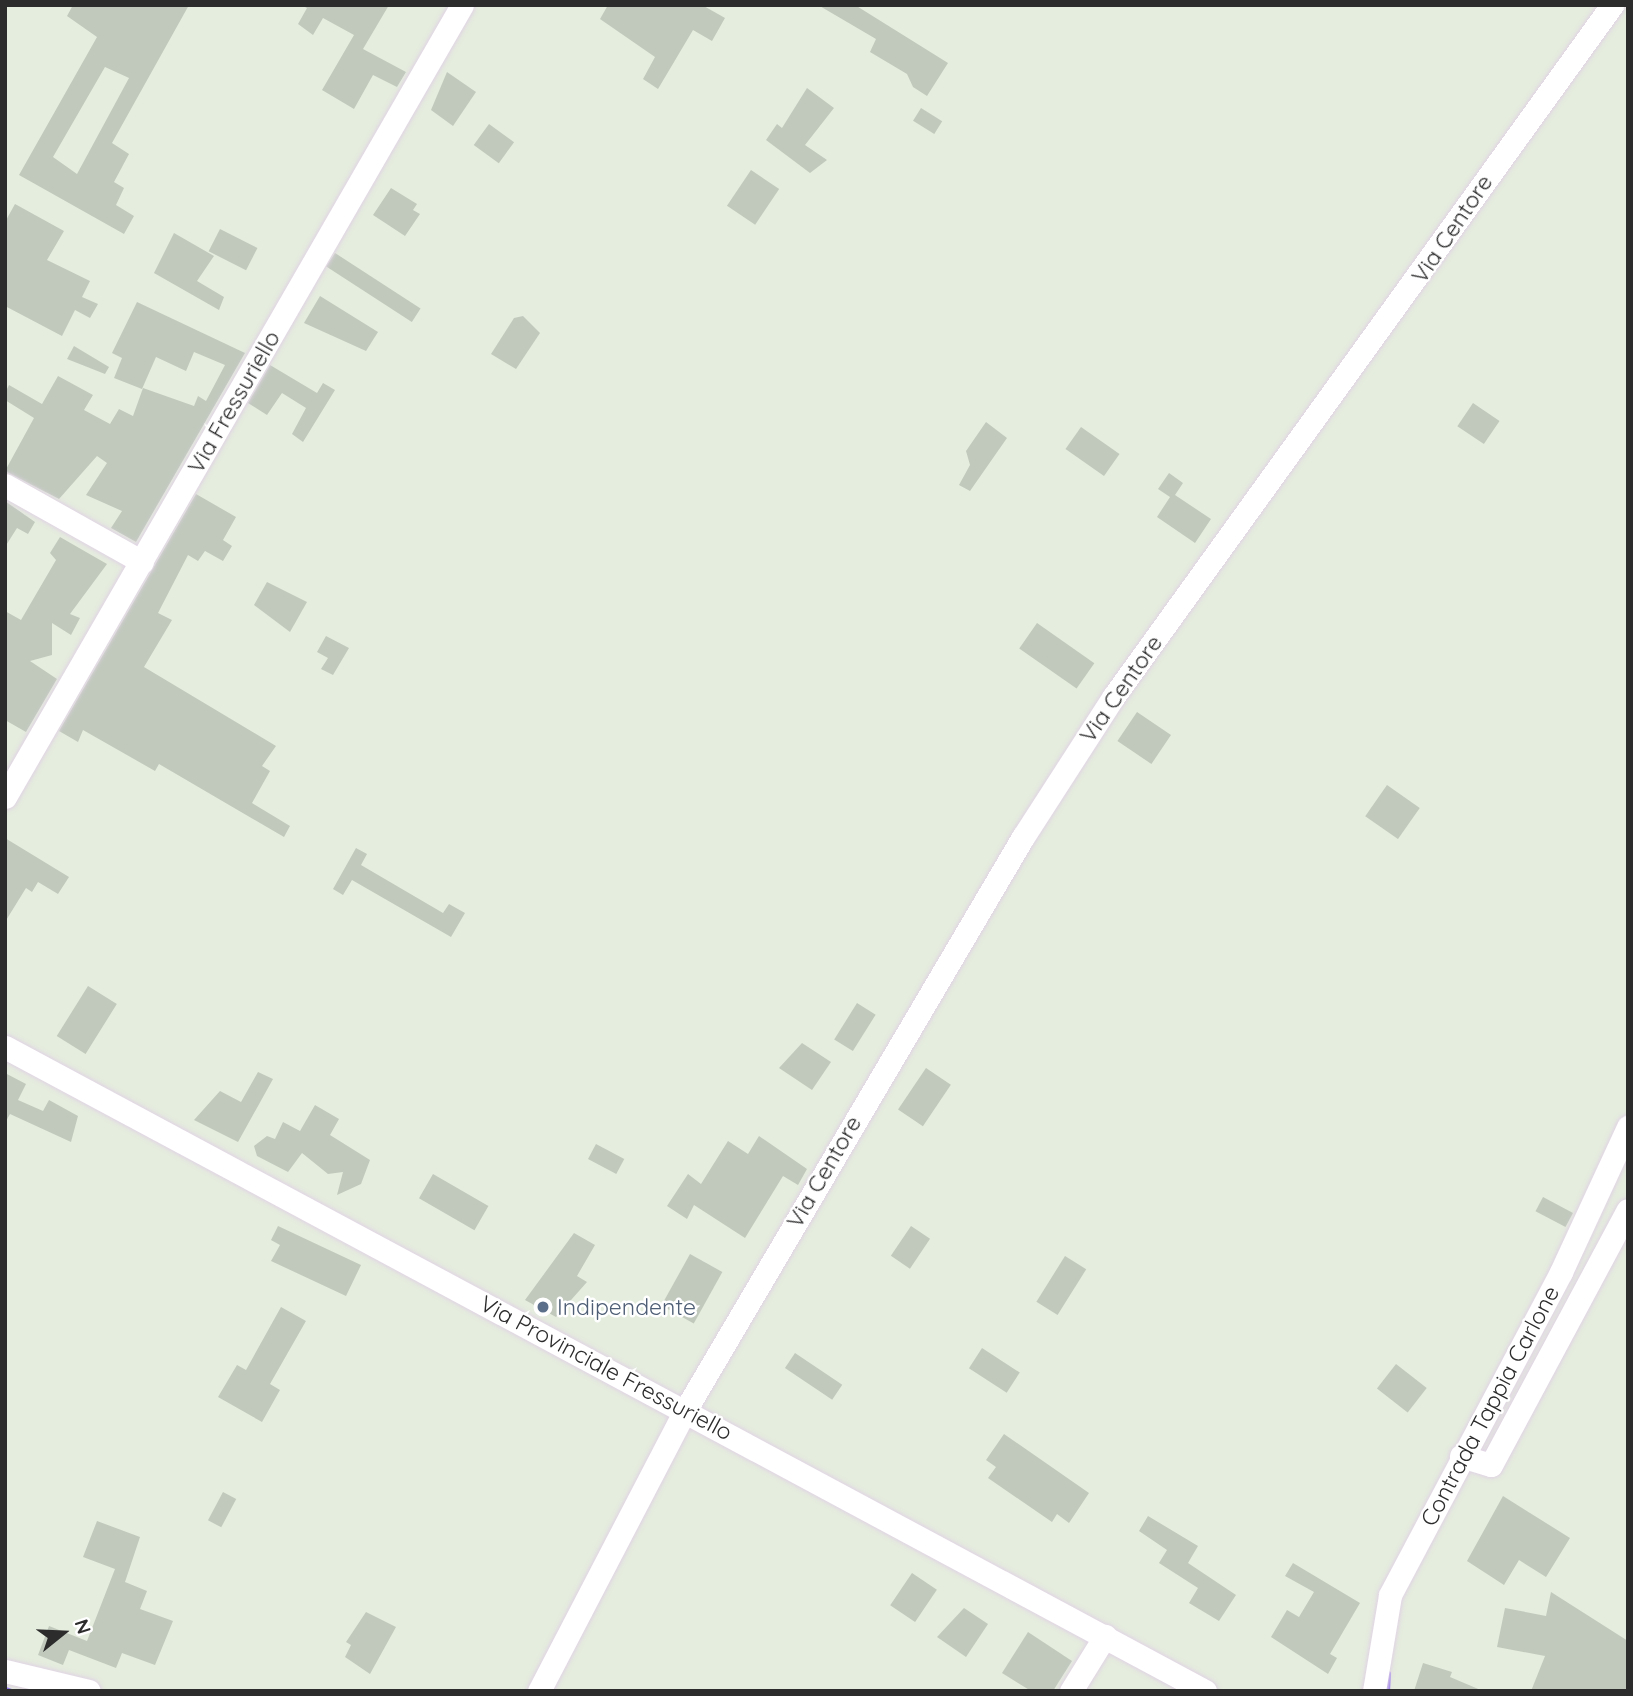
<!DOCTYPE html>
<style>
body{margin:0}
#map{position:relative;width:1633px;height:1696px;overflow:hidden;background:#e5edde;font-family:Quicksand,sans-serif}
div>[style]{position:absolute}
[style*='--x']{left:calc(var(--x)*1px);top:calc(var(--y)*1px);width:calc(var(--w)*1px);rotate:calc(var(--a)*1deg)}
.stream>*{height:5px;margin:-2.5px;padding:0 2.5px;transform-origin:2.5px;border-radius:2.5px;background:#8c70f0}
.building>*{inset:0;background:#c1c9bd;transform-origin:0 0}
.roads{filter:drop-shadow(0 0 2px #e0d3e4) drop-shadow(0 0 2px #e0d3e4)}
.minor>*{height:23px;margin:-11.5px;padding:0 11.5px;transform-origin:11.5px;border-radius:11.5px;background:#fff}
.dots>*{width:19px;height:19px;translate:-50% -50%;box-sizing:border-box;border:4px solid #fff;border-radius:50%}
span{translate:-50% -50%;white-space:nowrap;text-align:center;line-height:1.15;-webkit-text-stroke:5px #fff;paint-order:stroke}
.street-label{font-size:23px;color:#2c2c2c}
.service-label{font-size:23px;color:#4e5e75}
.left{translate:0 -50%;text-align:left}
.frame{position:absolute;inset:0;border:7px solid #2c2c2c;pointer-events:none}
.north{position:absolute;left:28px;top:1598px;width:70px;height:70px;-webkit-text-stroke:5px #fff;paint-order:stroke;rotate:72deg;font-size:19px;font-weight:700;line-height:28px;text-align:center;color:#2c2c2c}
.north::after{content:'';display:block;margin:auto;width:24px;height:32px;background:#2c2c2c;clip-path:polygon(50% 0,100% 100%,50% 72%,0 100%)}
</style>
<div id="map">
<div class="stream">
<div style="--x:5;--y:1689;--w:6;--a:18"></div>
<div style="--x:1387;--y:1691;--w:18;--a:-87"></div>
</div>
<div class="building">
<div style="clip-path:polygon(evenodd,73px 5px,189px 5px,112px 143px,129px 154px,114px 182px,124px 188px,116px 205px,134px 216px,124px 234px,19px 175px,97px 37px,67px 16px,73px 5px,105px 67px,129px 78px,77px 174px,53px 157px,105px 67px)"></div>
<div style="clip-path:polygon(301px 5px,389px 5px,363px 49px,406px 72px,397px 87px,373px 75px,354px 109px,322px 90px,354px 35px,323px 18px,313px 35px,298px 24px,307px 8px)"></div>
<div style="clip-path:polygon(608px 5px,702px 5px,725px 18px,712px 41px,693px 30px,658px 89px,643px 79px,655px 57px,600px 19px)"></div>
<div style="clip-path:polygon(818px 5px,855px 5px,948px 63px,927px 96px,913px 87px,907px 74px,870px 52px,876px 39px)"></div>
<div style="clip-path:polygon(447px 72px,476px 92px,453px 126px,431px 110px)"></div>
<div style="clip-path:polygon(807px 88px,834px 108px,805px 145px,827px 160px,810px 173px,766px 140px,777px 124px,782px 128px)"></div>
<div style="left:921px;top:108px;width:25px;height:15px;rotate:32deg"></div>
<div style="left:489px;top:124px;width:31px;height:26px;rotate:36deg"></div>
<div style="left:751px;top:170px;width:34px;height:43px;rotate:34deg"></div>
<div style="clip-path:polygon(391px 188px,417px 204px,413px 210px,420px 214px,405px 236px,373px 215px)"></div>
<div style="clip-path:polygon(15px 204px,64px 231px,47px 260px,90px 281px,82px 297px,98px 304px,90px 318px,75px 310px,62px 336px,5px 306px,5px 222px)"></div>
<div style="left:220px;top:229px;width:42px;height:25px;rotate:27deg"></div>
<div style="clip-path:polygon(174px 233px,214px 256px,197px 281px,224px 297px,219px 310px,154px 273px)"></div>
<div style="left:335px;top:253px;width:102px;height:16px;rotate:33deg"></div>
<div style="clip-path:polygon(320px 296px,378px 332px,366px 351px,304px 323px)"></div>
<div style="clip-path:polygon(137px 302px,245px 353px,136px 542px,111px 528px,122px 511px,86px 495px,107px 463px,97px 456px,59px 499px,5px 471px,34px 418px,5px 400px,5px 393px,9px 385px,42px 404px,58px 376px,93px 395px,84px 410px,110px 424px,119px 409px,133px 416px,143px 388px,194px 406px,198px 396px,206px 401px,225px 365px,194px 352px,186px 371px,156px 357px,142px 389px,114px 378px,122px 358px,112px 353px)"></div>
<div style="clip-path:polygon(523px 316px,540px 333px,516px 369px,491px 354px,514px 318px)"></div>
<div style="clip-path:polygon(74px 346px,109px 367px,105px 374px,67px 359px)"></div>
<div style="clip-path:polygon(270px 365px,317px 393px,323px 383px,335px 390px,303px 442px,292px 434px,306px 408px,282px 393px,267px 415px,248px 403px)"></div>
<div style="left:1473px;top:403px;width:32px;height:28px;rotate:34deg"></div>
<div style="clip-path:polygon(986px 422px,1007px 438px,970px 491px,959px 485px,970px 465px,966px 451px)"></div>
<div style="left:1081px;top:427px;width:47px;height:27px;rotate:35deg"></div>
<div style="clip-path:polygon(1169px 473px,1183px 483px,1175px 495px,1211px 519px,1195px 543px,1157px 517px,1170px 497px,1158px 489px)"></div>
<div style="clip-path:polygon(196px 494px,236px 517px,223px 540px,232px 546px,223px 561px,205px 551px,198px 561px,188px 555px,158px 613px,172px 620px,144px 667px,276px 746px,262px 766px,270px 771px,252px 803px,290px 826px,284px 837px,159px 764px,155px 771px,83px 730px,78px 742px,59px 731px)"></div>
<div style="clip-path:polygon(5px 501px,35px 522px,28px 534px,17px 528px,5px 547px)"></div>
<div style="clip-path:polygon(60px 537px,107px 564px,70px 614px,80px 618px,71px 635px,52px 623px,52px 655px,30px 661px,57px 679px,26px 732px,5px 720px,5px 611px,21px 620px,56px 560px,50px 553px)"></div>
<div style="clip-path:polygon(267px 582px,307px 602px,290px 632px,254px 605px)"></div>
<div style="left:1037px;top:623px;width:70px;height:31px;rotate:35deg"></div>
<div style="clip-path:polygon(326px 636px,349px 648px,333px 675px,321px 669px,328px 658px,317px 652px)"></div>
<div style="left:1137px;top:712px;width:41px;height:35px;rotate:34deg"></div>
<div style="left:1387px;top:785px;width:40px;height:38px;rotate:35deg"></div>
<div style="clip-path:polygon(5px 838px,69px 877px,58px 894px,38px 882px,32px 892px,26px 888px,5px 922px)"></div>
<div style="clip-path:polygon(356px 848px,367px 854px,361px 865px,443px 913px,449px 904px,465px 913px,451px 937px,352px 880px,343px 895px,333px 889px)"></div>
<div style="left:88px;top:986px;width:34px;height:59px;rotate:32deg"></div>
<div style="left:857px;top:1003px;width:22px;height:43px;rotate:32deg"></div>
<div style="clip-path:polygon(802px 1043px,831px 1062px,812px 1090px,779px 1068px)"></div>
<div style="left:926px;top:1068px;width:30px;height:50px;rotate:34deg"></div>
<div style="clip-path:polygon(258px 1072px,273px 1079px,238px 1142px,194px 1120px,220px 1091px,241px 1102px)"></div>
<div style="clip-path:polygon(5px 1073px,26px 1084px,18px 1100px,43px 1111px,49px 1100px,78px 1116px,71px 1142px,10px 1114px,5px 1123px)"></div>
<div style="clip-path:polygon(315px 1105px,339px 1119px,330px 1135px,370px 1160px,361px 1184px,337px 1195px,343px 1172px,328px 1174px,302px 1153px,288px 1172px,257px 1156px,254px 1146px,267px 1136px,275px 1139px,283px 1122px,300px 1131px)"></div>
<div style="clip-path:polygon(759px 1136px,807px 1169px,798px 1185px,783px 1176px,745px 1238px,694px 1205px,687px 1219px,667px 1206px,688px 1174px,701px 1184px,728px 1141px,748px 1154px)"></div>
<div style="left:596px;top:1144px;width:32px;height:17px;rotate:28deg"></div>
<div style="left:433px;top:1174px;width:64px;height:28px;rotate:30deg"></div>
<div style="left:1543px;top:1197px;width:34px;height:16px;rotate:28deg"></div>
<div style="clip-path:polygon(278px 1226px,361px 1265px,346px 1296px,271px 1261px,280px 1245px,271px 1240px)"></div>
<div style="left:911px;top:1226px;width:23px;height:36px;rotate:34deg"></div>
<div style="clip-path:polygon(574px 1233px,595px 1245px,577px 1276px,587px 1282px,556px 1317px,525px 1300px)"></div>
<div style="left:690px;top:1254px;width:37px;height:59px;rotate:29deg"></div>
<div style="left:1065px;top:1256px;width:25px;height:54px;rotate:32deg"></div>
<div style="clip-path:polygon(281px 1307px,306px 1321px,270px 1384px,280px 1390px,262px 1422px,218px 1397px,237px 1365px,246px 1370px)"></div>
<div style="left:982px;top:1348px;width:45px;height:24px;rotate:33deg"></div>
<div style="left:795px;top:1353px;width:57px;height:18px;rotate:34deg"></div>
<div style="left:1396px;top:1364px;width:39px;height:31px;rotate:38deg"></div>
<div style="clip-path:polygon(1004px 1434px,1089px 1493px,1069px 1523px,1057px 1514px,1052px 1522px,988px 1478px,996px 1467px,986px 1460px)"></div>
<div style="left:223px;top:1492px;width:15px;height:32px;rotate:28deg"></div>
<div style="clip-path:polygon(1503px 1496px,1570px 1538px,1546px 1577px,1519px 1560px,1504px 1585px,1467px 1561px)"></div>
<div style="clip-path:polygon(1148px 1516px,1198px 1546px,1188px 1563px,1236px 1595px,1219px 1621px,1189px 1603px,1198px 1588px,1159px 1563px,1167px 1550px,1139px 1531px)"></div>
<div style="clip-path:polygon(97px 1521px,140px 1537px,125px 1582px,147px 1591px,140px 1609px,173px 1621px,155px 1665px,122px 1653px,116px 1668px,69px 1650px,63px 1665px,38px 1655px,49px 1626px,87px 1641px,115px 1569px,83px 1557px)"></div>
<div style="clip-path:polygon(1293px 1563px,1360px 1603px,1330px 1654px,1337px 1658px,1328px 1674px,1271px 1637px,1287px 1610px,1299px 1617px,1314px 1592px,1285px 1576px)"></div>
<div style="left:912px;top:1573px;width:30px;height:39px;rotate:34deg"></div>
<div style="clip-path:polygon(1551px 1592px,1628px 1641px,1628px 1691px,1531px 1691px,1545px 1656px,1497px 1647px,1505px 1608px,1546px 1616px)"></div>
<div style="clip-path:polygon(964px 1608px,988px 1624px,966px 1657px,937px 1637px)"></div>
<div style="clip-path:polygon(366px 1612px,396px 1627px,370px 1674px,345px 1657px,351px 1645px,346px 1642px)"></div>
<div style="clip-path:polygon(1028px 1632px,1072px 1661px,1053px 1691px,1031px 1691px,1002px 1673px)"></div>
<div style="clip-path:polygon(1423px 1663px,1452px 1672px,1450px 1677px,1483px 1691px,1414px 1691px)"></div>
</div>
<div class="roads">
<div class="minor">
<div style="--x:5;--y:485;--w:157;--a:29.3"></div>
<div style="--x:5;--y:797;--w:914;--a:-60.01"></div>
<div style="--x:5;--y:1047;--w:1362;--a:28.22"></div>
<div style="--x:1461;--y:1456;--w:31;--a:17"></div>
<div style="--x:1491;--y:1465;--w:289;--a:-61.8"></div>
<div style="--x:5;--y:1671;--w:86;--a:13.4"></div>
<div style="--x:539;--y:1691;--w:318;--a:-62.5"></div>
<div style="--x:686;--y:1409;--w:664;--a:-59.5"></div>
<div style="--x:1023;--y:837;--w:168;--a:-57.2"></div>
<div style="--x:1114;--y:696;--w:852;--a:-54.22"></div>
<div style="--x:1071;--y:1691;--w:65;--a:-58.3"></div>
<div style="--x:1374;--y:1691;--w:97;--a:-80.5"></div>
<div style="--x:1390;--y:1595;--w:365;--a:-62.1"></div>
<div style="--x:1561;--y:1272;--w:160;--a:-65.2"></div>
</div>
</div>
<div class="dots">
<div style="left:543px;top:1307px;background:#5c6f8a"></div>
</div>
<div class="street-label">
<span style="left:1452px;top:229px;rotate:-56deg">Via Centore</span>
<span style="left:234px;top:402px;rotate:-60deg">Via Fressuriello</span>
<span style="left:1121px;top:689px;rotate:-55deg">Via Centore</span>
<span style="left:824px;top:1172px;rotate:-60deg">Via Centore</span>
<span style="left:606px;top:1368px;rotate:28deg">Via Provinciale Fressuriello</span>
<span style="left:1490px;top:1406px;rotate:-62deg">Contrada Tappia Carlone</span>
</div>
<div class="service-label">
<span class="left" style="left:557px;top:1307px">Indipendente</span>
</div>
<div class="frame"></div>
<div class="north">N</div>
</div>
